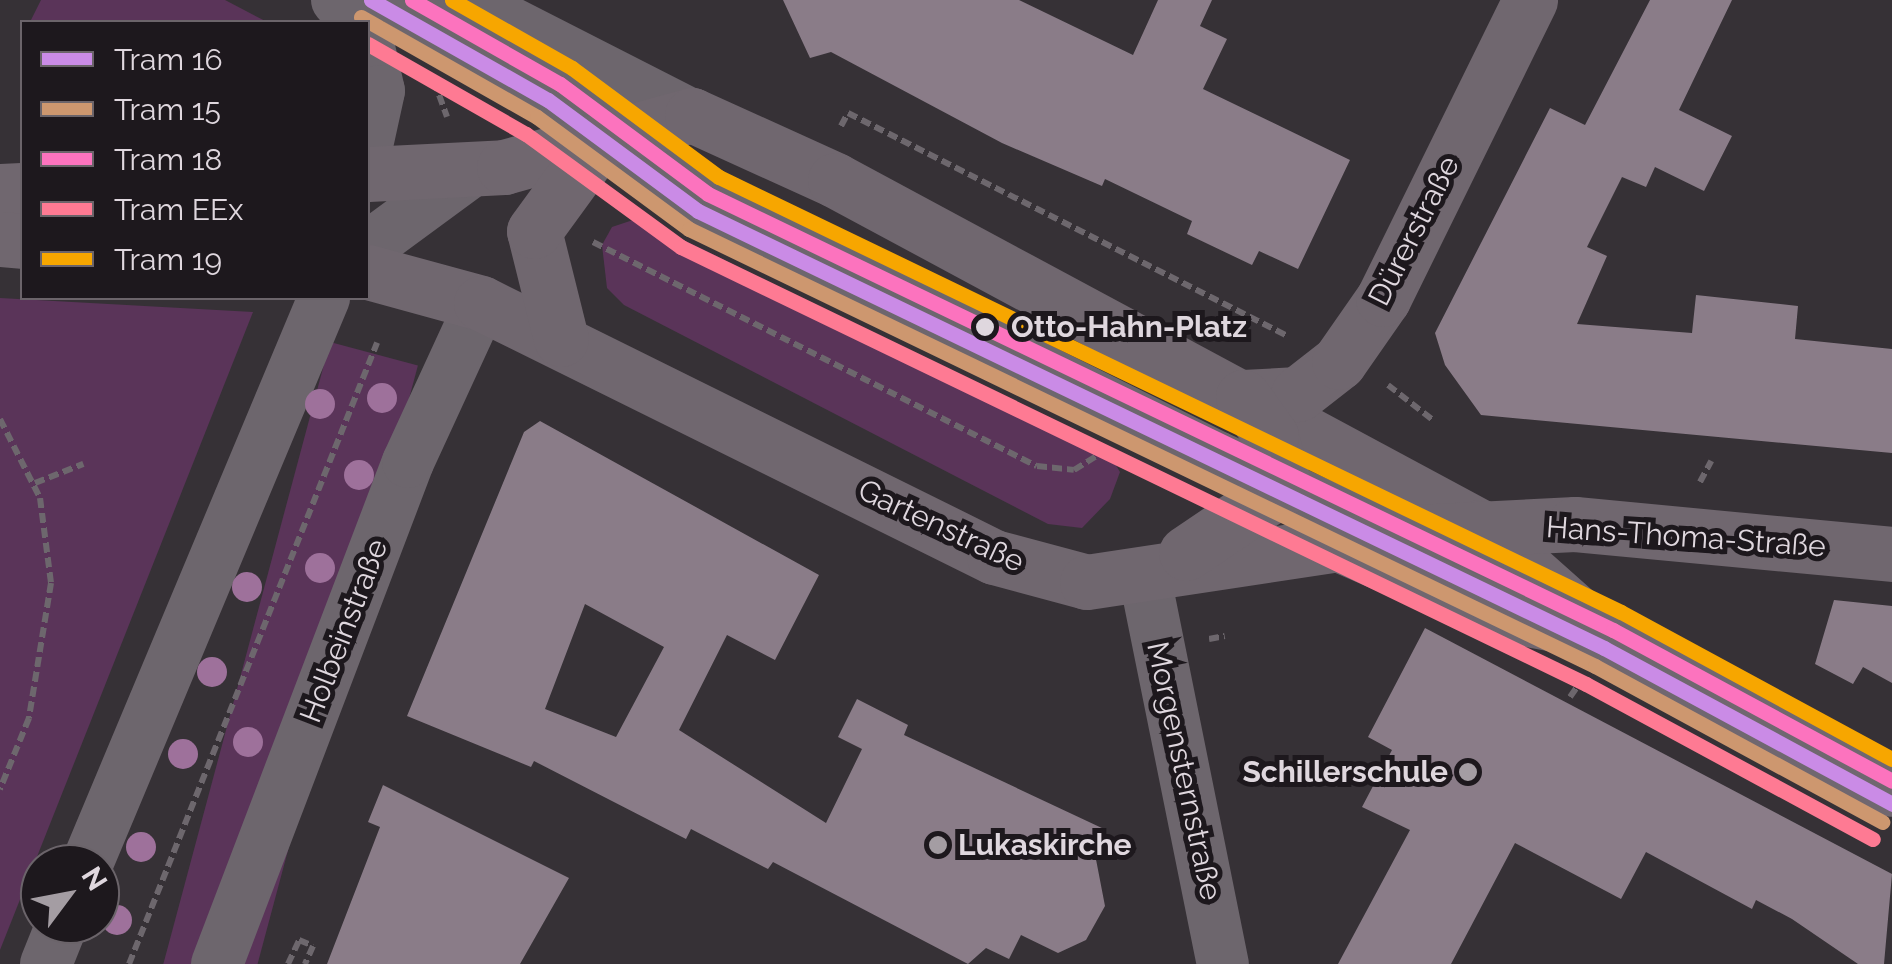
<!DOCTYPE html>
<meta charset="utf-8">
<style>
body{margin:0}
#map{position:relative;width:1892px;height:964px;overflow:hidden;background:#363136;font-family:Raleway,sans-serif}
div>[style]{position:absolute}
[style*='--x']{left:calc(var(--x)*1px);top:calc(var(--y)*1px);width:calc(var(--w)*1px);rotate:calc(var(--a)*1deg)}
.green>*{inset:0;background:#5a3459;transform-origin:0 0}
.building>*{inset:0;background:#8a7c88}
.path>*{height:6px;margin-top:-3px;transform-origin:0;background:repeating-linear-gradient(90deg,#6d676d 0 10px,transparent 0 15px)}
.minor>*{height:52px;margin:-26px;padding:0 26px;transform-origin:26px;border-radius:26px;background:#6d666d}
.major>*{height:55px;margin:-27.5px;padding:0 27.5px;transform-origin:27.5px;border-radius:27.5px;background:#70676f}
.tram-1>*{height:15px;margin:-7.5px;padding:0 7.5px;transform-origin:7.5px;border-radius:7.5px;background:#ca8be6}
.tram-2>*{height:15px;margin:-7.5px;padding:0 7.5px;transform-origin:7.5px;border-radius:7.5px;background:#cd976f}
.tram-3>*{height:15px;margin:-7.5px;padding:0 7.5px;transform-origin:7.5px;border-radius:7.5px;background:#fc73be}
.tram-4>*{height:15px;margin:-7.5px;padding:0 7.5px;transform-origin:7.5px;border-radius:7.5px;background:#fe7a93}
.tram-5>*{height:15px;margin:-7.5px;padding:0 7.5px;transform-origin:7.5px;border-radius:7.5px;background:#f7a600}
.trees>*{width:30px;height:30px;margin:-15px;border-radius:50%;background:#9e719b}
.dots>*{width:28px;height:28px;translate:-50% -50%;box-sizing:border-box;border:5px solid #1d181d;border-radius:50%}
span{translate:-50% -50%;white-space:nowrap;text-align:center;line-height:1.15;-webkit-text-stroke:10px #1d181d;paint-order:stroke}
.street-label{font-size:30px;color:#dfd7de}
.stop-label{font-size:30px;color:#dfd7de;font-weight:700}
.left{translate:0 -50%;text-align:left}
.poi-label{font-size:30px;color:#dfd7de;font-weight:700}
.right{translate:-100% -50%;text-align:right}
.legend{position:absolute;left:20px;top:20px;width:350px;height:280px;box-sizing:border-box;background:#1d181d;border:2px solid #6b646a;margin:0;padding:12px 18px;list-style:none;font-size:30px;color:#dfd7de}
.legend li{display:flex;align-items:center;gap:20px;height:50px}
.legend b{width:50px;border:2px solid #6b646a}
.north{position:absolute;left:20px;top:844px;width:100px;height:100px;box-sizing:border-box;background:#1d181d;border:2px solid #6b646a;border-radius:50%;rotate:58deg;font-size:28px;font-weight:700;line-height:40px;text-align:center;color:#dfd7de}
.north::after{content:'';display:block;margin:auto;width:35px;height:45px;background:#a49da3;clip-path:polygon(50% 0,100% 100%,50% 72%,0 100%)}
</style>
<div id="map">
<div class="green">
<div style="clip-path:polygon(41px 0,225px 0,267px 22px,30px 22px)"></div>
<div style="clip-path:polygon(639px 218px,1105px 447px,1120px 472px,1110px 499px,1082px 528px,1048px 524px,624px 305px,607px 288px,602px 245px,612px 227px)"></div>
<div style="clip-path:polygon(0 298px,253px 312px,0 950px)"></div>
<div style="left:330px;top:342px;width:91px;height:671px;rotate:15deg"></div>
</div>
<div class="building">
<div style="clip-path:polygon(783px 0,1019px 0,1133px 55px,1158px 0,1212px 0,1200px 26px,1227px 39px,1203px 89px,1350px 160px,1298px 269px,1259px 251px,1252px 265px,1187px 234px,1192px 221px,1105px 179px,1102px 186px,1002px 143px,831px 52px,810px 58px)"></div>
<div style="clip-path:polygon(1650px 0,1732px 0,1679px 110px,1732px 136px,1704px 191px,1655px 167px,1646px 187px,1622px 177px,1587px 247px,1607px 256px,1577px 324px,1692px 333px,1696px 295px,1798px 306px,1795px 339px,1892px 349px,1892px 453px,1481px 415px,1445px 365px,1435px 333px,1550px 108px,1585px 125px)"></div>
<div style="clip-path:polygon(evenodd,540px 421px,819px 575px,775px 660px,727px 635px,679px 730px,826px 823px,862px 749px,838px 737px,857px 699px,908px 725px,904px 735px,1104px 829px,1094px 849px,1105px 906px,1086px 940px,1058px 953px,1021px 935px,1009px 959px,986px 948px,968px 964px,773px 862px,768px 869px,691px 829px,686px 839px,534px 761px,531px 767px,407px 716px,524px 432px,540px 421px,585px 604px,664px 647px,616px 737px,545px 709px,585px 604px)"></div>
<div style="clip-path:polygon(1834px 600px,1892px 606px,1892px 683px,1863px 667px,1853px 684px,1815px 664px)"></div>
<div style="clip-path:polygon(1425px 628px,1892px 874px,1884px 964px,1858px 964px,1792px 919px,1756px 900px,1752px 909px,1646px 852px,1621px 899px,1515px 843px,1451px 964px,1338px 964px,1410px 830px,1362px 807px,1392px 750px,1368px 737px)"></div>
<div style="clip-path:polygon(383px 785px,569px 878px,520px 964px,327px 964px,380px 827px,368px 822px)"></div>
</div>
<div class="path">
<div style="--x:434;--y:81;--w:38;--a:70"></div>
<div style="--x:841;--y:126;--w:15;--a:-62"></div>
<div style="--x:848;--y:113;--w:492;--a:26.9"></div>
<div style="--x:593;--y:242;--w:497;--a:26.8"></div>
<div style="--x:1037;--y:466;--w:37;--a:6"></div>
<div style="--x:1074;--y:470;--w:26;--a:-32"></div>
<div style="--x:1388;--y:385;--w:58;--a:38"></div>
<div style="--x:0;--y:419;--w:89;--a:63.1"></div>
<div style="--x:40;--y:498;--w:86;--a:82.6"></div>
<div style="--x:51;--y:583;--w:137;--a:99.3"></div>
<div style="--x:29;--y:718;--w:77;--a:112.2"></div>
<div style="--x:1700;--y:482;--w:24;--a:-62"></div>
<div style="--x:35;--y:483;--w:52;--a:-21.6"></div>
<div style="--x:1209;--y:639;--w:16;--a:-11"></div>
<div style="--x:1570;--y:697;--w:19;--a:-55"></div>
<div style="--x:129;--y:964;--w:669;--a:-68.23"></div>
<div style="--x:288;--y:964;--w:26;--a:-65"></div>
<div style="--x:299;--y:940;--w:15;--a:23"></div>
<div style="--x:313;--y:946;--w:20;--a:114"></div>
</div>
<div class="minor">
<div style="--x:337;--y:0;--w:30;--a:48"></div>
<div style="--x:398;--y:0;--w:181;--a:30.5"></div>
<div style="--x:554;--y:92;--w:186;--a:36.3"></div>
<div style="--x:704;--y:202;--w:573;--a:26.43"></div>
<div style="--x:1217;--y:457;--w:328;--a:24.5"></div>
<div style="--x:466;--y:0;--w:254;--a:27"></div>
<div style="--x:368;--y:43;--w:49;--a:77.1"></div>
<div style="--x:379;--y:91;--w:51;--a:102.4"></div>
<div style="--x:368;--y:247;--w:127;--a:-36.3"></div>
<div style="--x:1145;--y:578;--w:394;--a:78.6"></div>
<div style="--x:87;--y:864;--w:614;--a:-67.28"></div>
<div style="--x:46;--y:964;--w:43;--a:-68.2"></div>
<div style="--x:217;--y:964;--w:537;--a:-69.17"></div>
<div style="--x:408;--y:462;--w:175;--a:-65.3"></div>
</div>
<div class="major">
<div style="--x:368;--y:174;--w:136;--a:-2.9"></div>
<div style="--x:504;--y:167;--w:195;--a:-15.5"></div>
<div style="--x:692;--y:115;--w:157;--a:24.4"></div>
<div style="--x:835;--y:180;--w:732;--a:28.28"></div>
<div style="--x:1480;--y:527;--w:158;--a:41.7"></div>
<div style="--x:1598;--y:632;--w:333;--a:28.1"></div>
<div style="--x:0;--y:191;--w:22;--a:-3"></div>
<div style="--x:0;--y:239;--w:22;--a:5"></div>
<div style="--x:368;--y:272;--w:117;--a:15.3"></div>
<div style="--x:481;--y:303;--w:572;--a:26.34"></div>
<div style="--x:994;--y:557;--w:96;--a:15"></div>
<div style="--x:1087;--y:582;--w:333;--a:-8.6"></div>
<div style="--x:1416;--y:532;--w:159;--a:-2.9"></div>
<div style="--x:1575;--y:524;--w:318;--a:5.4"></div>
<div style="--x:561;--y:339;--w:111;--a:-104"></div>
<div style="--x:534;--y:231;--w:110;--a:-53.9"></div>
<div style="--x:1243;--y:397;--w:55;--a:-3.1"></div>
<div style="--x:1298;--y:394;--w:52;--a:-38"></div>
<div style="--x:1339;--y:362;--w:77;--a:-55.1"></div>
<div style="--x:1383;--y:299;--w:333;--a:-63.8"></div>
<div style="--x:1336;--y:543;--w:179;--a:23.4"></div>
<div style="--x:1500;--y:614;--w:100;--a:10.4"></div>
<div style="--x:1186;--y:553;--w:118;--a:-34"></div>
<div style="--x:1284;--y:487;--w:53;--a:-104.3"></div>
<div style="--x:1271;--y:436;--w:48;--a:-125.7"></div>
</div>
<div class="tram-1">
<div style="--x:371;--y:0;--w:203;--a:29.5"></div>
<div style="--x:548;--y:100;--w:187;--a:36.5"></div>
<div style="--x:698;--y:211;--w:1006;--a:25.75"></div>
<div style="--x:1604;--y:648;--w:328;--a:28.4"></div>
</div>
<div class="tram-2">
<div style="--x:361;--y:17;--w:202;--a:29.6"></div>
<div style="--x:537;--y:117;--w:189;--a:36.4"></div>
<div style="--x:689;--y:229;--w:1006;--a:25.75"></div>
<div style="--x:1595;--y:666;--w:327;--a:28.5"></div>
</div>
<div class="tram-3">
<div style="--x:412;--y:0;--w:170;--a:29.6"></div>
<div style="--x:560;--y:84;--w:184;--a:36.6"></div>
<div style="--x:708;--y:194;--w:1005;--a:25.72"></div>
<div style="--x:1613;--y:630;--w:317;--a:28.4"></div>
</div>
<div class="tram-4">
<div style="--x:368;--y:44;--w:182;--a:29.7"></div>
<div style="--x:526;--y:134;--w:192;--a:36.1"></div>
<div style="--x:681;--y:247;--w:1005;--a:25.77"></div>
<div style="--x:1586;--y:684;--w:326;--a:28.4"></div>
</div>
<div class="tram-5">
<div style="--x:452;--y:0;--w:138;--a:29.5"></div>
<div style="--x:572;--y:68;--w:183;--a:36.6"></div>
<div style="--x:719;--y:177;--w:1001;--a:25.75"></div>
<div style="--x:1621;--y:612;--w:308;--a:28.5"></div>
</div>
<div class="trees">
<div style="left:382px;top:398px"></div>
<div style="left:320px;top:404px"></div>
<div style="left:359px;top:475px"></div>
<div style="left:320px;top:568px"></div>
<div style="left:247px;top:587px"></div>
<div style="left:212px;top:672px"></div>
<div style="left:248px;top:742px"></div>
<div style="left:183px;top:754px"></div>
<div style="left:141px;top:847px"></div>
<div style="left:117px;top:920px"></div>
</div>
<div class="dots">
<div style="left:985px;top:327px;background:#dfd7de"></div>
<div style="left:1468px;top:772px;background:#a49da3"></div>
<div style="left:938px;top:845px;background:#a49da3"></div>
</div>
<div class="street-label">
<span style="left:1414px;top:231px;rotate:-63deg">Dürerstraße</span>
<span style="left:941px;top:526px;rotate:25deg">Gartenstraße</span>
<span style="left:1686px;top:537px;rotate:4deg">Hans-Thoma-Straße</span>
<span style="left:344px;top:631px;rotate:-69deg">Holbeinstraße</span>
<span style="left:1184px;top:771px;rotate:78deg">Morgensternstraße</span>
</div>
<div class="stop-label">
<span class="left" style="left:1011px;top:327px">Otto-Hahn-Platz</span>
</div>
<div class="poi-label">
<span class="right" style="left:1448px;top:772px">Schillerschule</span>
<span class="left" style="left:958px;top:845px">Lukaskirche</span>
</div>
<ul class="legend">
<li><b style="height:12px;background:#ca8be6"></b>Tram 16</li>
<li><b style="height:12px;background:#cd976f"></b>Tram 15</li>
<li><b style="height:12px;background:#fc73be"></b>Tram 18</li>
<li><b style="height:12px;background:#fe7a93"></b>Tram EEx</li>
<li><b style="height:12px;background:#f7a600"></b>Tram 19</li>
</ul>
<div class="north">N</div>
</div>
